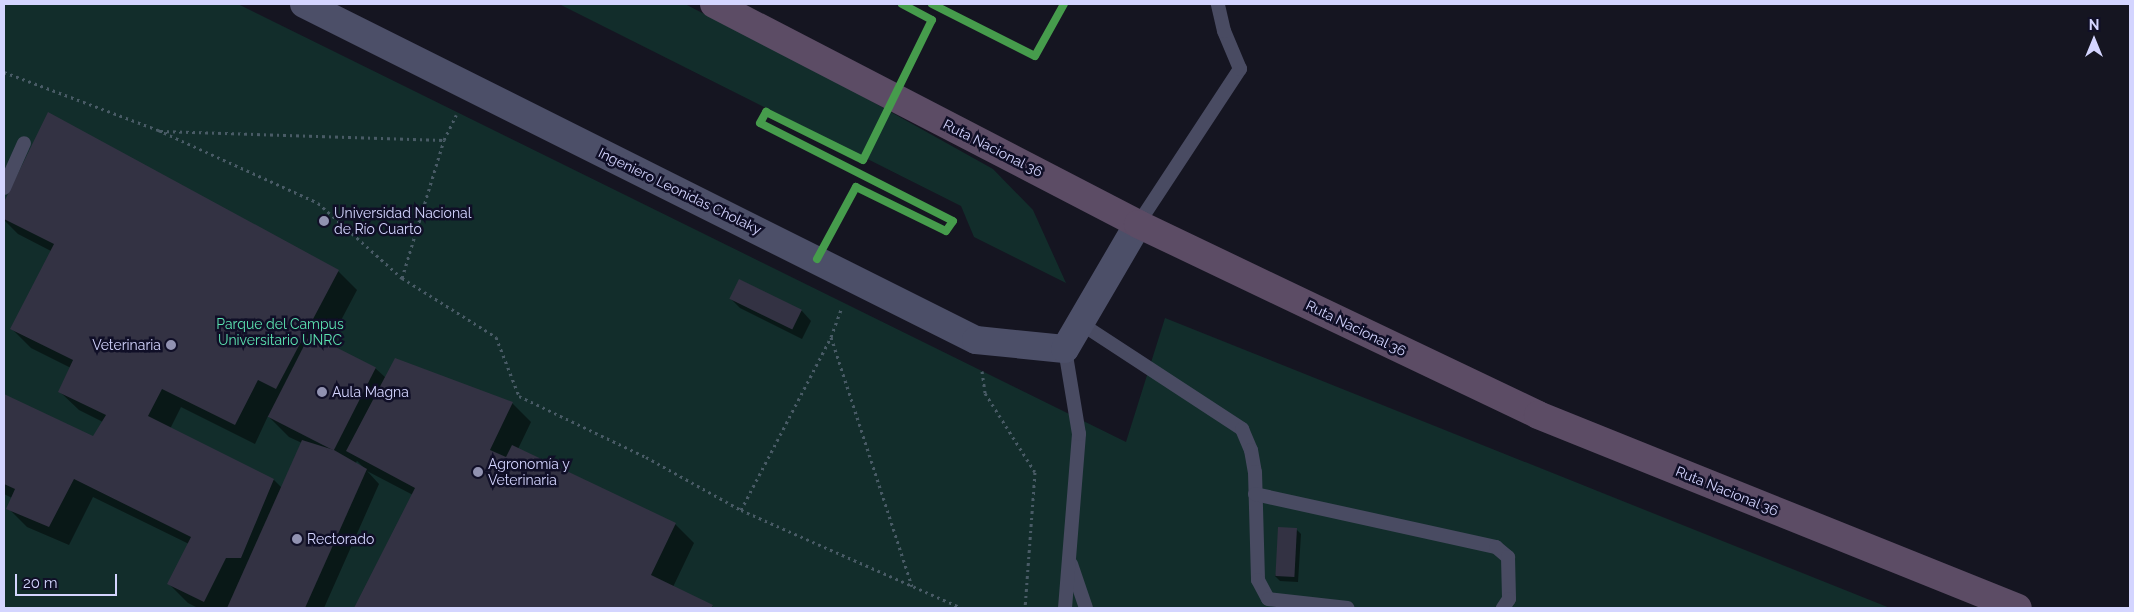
<!DOCTYPE html>
<meta charset="utf-8">
<style>
body{margin:0}
#map{position:relative;width:2134px;height:612px;overflow:hidden;background:#151521;font-family:Raleway,sans-serif}
div>[style]{position:absolute}
[style*='--x']{left:calc(var(--x)*1px);top:calc(var(--y)*1px);width:calc(var(--w)*1px);rotate:calc(var(--a)*1deg)}
.green>*{inset:0;background:#122d2b}
.shadow>*{inset:0;background:#0007}
.building>*{inset:0;background:#333243;transform-origin:0 0}
.path>*{height:3px;margin-top:-1.5px;transform-origin:0;background:repeating-linear-gradient(90deg,#495b66 0 2.5px,transparent 0 6.5px)}
.lane>*{height:14px;margin:-7px;padding:0 7px;transform-origin:7px;border-radius:7px;background:#494b62}
.secondary>*{height:28px;margin:-14px;padding:0 14px;transform-origin:14px;border-radius:14px;background:#4c4f68}
.highway>*{height:28px;margin:-14px;padding:0 14px;transform-origin:14px;border-radius:14px;background:#5c4c65}
.cycleway>*{height:8px;margin:-4px;padding:0 4px;transform-origin:4px;border-radius:4px;background:#469c4c}
.dots>*{width:14px;height:14px;translate:-50% -50%;box-sizing:border-box;border:2px solid #100f27;border-radius:50%}
span{translate:-50% -50%;white-space:nowrap;text-align:center;line-height:1.15;-webkit-text-stroke:5px #100f27;paint-order:stroke}
.street-label{font-size:14px;color:#d4d5ff}
.poi-label{font-size:14px;color:#d4d5ff}
.left{translate:0 -50%;text-align:left}
.right{translate:-100% -50%;text-align:right}
.park-label{font-size:14px;color:#5ce3b1}
.frame{position:absolute;inset:0;border:5px solid #d4d5ff;pointer-events:none}
.north{position:absolute;left:2069px;top:15px;width:50px;height:50px;-webkit-text-stroke:4px #100f27;paint-order:stroke;rotate:0deg;font-size:14px;font-weight:700;line-height:20px;text-align:center;color:#d4d5ff}
.north::after{content:'';display:block;margin:auto;width:18px;height:22px;background:#d4d5ff;clip-path:polygon(50% 0,100% 100%,50% 72%,0 100%)}
.scale{position:absolute;left:15px;top:574px;width:102px;height:22px;box-sizing:border-box;border:2px solid #d4d5ff;border-top:0;padding-left:6px;font-size:15px;line-height:18px;white-space:nowrap;color:#d4d5ff;-webkit-text-stroke:4px #100f27;paint-order:stroke}
</style>
<div id="map">
<div class="green">
<div style="clip-path:polygon(4px 4px,238px 4px,1126px 442px,1165px 318px,1890px 608px,4px 608px)"></div>
<div style="clip-path:polygon(559px 4px,685px 4px,855px 92px,993px 169px,1033px 210px,1066px 283px,974px 237px,961px 206px)"></div>
</div>
<div class="shadow">
<div style="clip-path:polygon(evenodd,49px 114px,338px 271px,357px 290px,328px 345px,375px 368px,386px 378px,512px 403px,531px 422px,518px 449px,675px 524px,694px 543px,673px 587px,715px 608px,355px 608px,413px 495px,367px 471px,379px 484px,324px 608px,198px 608px,188px 603px,169px 584px,189px 544px,93px 497px,69px 545px,27px 527px,8px 508px,12px 498px,4px 494px,4px 395px,93px 437px,103px 422px,79px 410px,59px 391px,71px 368px,31px 348px,12px 329px,51px 251px,18px 234px,4px 220px,4px 205px,49px 114px,181px 407px,255px 444px,268px 416px,289px 437px,302px 443px,282px 488px,274px 480px,170px 429px,181px 407px,49px 114px,357px 461px,365px 469px,355px 464px,357px 461px)"></div>
<div style="clip-path:polygon(740px 280px,802px 311px,811px 321px,802px 339px,740px 308px,731px 299px)"></div>
<div style="clip-path:polygon(1296px 529px,1301px 534px,1298px 582px,1280px 581px,1275px 576px)"></div>
</div>
<div class="building">
<div style="clip-path:polygon(48px 112px,339px 270px,276px 389px,258px 380px,235px 425px,162px 389px,148px 416px,274px 479px,241px 558px,226px 558px,204px 602px,167px 584px,191px 537px,74px 479px,49px 527px,6px 509px,15px 489px,4px 484px,4px 394px,93px 436px,106px 415px,58px 392px,73px 360px,10px 329px,54px 244px,4px 219px,4px 202px)"></div>
<div style="left:739px;top:279px;width:70px;height:22px;rotate:26deg"></div>
<div style="left:310px;top:334px;width:74px;height:93px;rotate:27deg"></div>
<div style="clip-path:polygon(395px 358px,513px 402px,490px 450px,506px 457px,512px 445px,676px 523px,651px 575px,713px 605px,711px 608px,354px 608px,415px 488px,346px 451px)"></div>
<div style="clip-path:polygon(302px 440px,334px 450px,367px 469px,305px 608px,227px 608px)"></div>
<div style="left:1278px;top:527px;width:19px;height:49px;rotate:3deg"></div>
</div>
<div class="path">
<div style="--x:4;--y:72;--w:165;--a:20.6"></div>
<div style="--x:158;--y:130;--w:176;--a:24.5"></div>
<div style="--x:318;--y:203;--w:113;--a:41.8"></div>
<div style="--x:402;--y:278;--w:111;--a:32.1"></div>
<div style="--x:496;--y:337;--w:63;--a:68.7"></div>
<div style="--x:519;--y:396;--w:141;--a:25.7"></div>
<div style="--x:646;--y:457;--w:109;--a:29.2"></div>
<div style="--x:741;--y:510;--w:242;--a:23.9"></div>
<div style="--x:160;--y:131;--w:284;--a:1.8"></div>
<div style="--x:402;--y:278;--w:144;--a:-73.1"></div>
<div style="--x:444;--y:140;--w:28;--a:-64"></div>
<div style="--x:831;--y:337;--w:262;--a:72"></div>
<div style="--x:982;--y:371;--w:22;--a:82"></div>
<div style="--x:985;--y:393;--w:93;--a:57.7"></div>
<div style="--x:1035;--y:472;--w:136;--a:94.2"></div>
<div style="--x:741;--y:510;--w:195;--a:-62.5"></div>
<div style="--x:831;--y:337;--w:32;--a:-70"></div>
</div>
<div class="lane">
<div style="--x:4;--y:188;--w:49;--a:-66"></div>
<div style="--x:1138;--y:224;--w:186;--a:-56.7"></div>
<div style="--x:1240;--y:69;--w:41;--a:-112.8"></div>
<div style="--x:1224;--y:31;--w:28;--a:-103"></div>
<div style="--x:1080;--y:323;--w:194;--a:33.2"></div>
<div style="--x:1242;--y:429;--w:23;--a:67"></div>
<div style="--x:1251;--y:450;--w:22;--a:80"></div>
<div style="--x:1255;--y:472;--w:108;--a:88.4"></div>
<div style="--x:1258;--y:580;--w:21;--a:62"></div>
<div style="--x:1268;--y:599;--w:80;--a:6.5"></div>
<div style="--x:1255;--y:494;--w:247;--a:12.4"></div>
<div style="--x:1496;--y:547;--w:16;--a:40"></div>
<div style="--x:1508;--y:557;--w:42;--a:88.6"></div>
<div style="--x:1509;--y:599;--w:11;--a:124"></div>
<div style="--x:1071;--y:564;--w:46;--a:71.2"></div>
<div style="--x:1065;--y:608;--w:175;--a:-85.4"></div>
<div style="--x:1079;--y:434;--w:86;--a:-99.4"></div>
</div>
<div class="secondary">
<div style="--x:304;--y:4;--w:751;--a:26.57"></div>
<div style="--x:976;--y:340;--w:89;--a:5.8"></div>
<div style="--x:1065;--y:349;--w:145;--a:-59.7"></div>
</div>
<div class="highway">
<div style="--x:714;--y:4;--w:478;--a:27.4"></div>
<div style="--x:1138;--y:224;--w:443;--a:25.5"></div>
<div style="--x:1538;--y:415;--w:517;--a:21.9"></div>
</div>
<div class="cycleway">
<div style="--x:932;--y:4;--w:115;--a:26.8"></div>
<div style="--x:1035;--y:56;--w:60;--a:-60.9"></div>
<div style="--x:817;--y:259;--w:82;--a:-61.6"></div>
<div style="--x:856;--y:187;--w:100;--a:26.1"></div>
<div style="--x:946;--y:231;--w:12;--a:-55"></div>
<div style="--x:953;--y:221;--w:216;--a:-153.1"></div>
<div style="--x:760;--y:123;--w:13;--a:-61"></div>
<div style="--x:766;--y:112;--w:108;--a:26.3"></div>
<div style="--x:863;--y:160;--w:156;--a:-63.8"></div>
<div style="--x:932;--y:20;--w:34;--a:-152"></div>
</div>
<div class="dots">
<div style="left:324px;top:221px;background:#9192b1"></div>
<div style="left:171px;top:345px;background:#9192b1"></div>
<div style="left:322px;top:392px;background:#9192b1"></div>
<div style="left:478px;top:472px;background:#9192b1"></div>
<div style="left:297px;top:539px;background:#9192b1"></div>
</div>
<div class="street-label">
<span style="left:993px;top:148px;rotate:27deg">Ruta Nacional 36</span>
<span style="left:680px;top:191px;rotate:26deg">Ingeniero Leonidas Cholaky</span>
<span style="left:1356px;top:328px;rotate:26deg">Ruta Nacional 36</span>
<span style="left:1727px;top:491px;rotate:22deg">Ruta Nacional 36</span>
</div>
<div class="poi-label">
<span class="left" style="left:334px;top:221px">Universidad Nacional<br>de Río Cuarto</span>
<span class="right" style="left:161px;top:345px">Veterinaria</span>
<span class="left" style="left:332px;top:392px">Aula Magna</span>
<span class="left" style="left:488px;top:472px">Agronomía y<br>Veterinaria</span>
<span class="left" style="left:307px;top:539px">Rectorado</span>
</div>
<div class="park-label">
<span style="left:280px;top:332px">Parque del Campus<br>Universitario UNRC</span>
</div>
<div class="frame"></div>
<div class="north">N</div>
<div class="scale">20 m</div>
</div>
